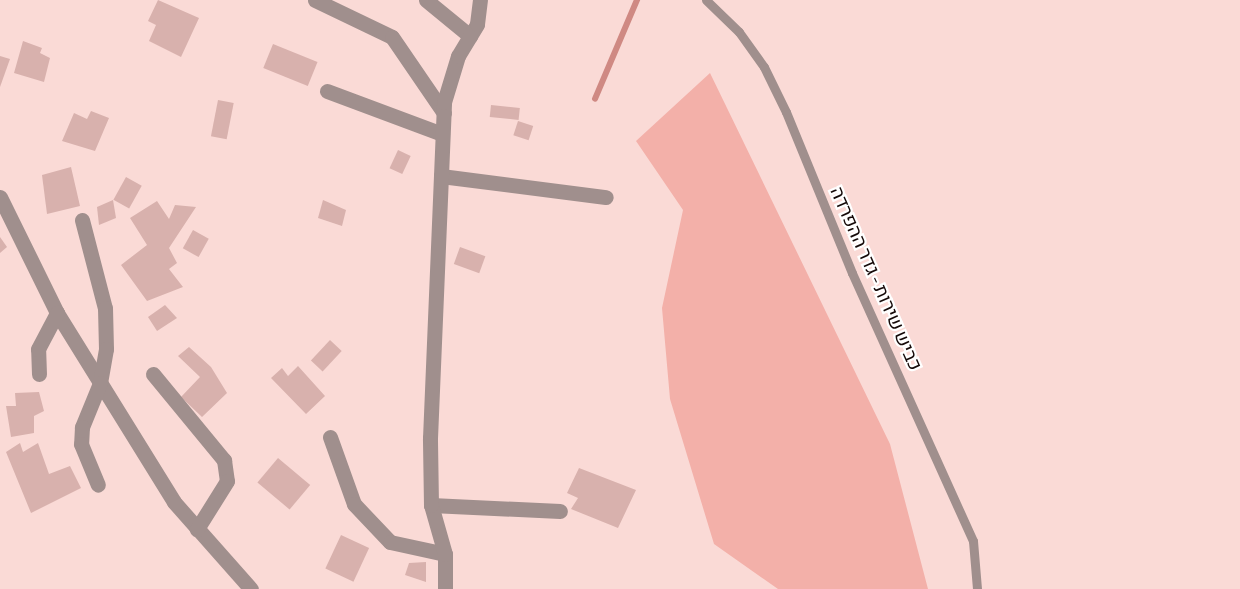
<!DOCTYPE html>
<meta charset="utf-8">
<style>
body{margin:0}
#map{position:relative;width:1240px;height:589px;overflow:hidden;background:#fadad6;font-family:"Sofia Sans Condensed",Heebo,sans-serif}
div>[style]{position:absolute}
[style*='--x']{left:calc(var(--x)*1px);top:calc(var(--y)*1px);width:calc(var(--w)*1px);rotate:calc(var(--a)*1deg)}
.green>*{inset:0;background:#f3b0a9}
.stream>*{height:5.5px;margin:-2.75px;padding:0 2.75px;transform-origin:2.75px;border-radius:2.75px;background:#cf8983}
.building>*{inset:0;background:#d8b1ad;transform-origin:0 0}
.lane>*{height:9px;margin:-4.5px;padding:0 4.5px;transform-origin:4.5px;border-radius:4.5px;background:#a08f8d}
.street>*{height:15px;margin:-7.5px;padding:0 7.5px;transform-origin:7.5px;border-radius:7.5px;background:#a08f8d}
span{translate:-50% -50%;white-space:nowrap;text-align:center;line-height:1.15;-webkit-text-stroke:4.5px #fff;paint-order:stroke}
.street-label{font-size:19px;color:#150908}
</style>
<div id="map">
<div class="green">
<div style="clip-path:polygon(710px 73px,890px 444px,928px 589px,778px 589px,714px 544px,670px 399px,662px 308px,683px 210px,636px 141px)"></div>
</div>
<div class="stream">
<div style="--x:595;--y:99;--w:108;--a:-67"></div>
</div>
<div class="building">
<div style="clip-path:polygon(158px 0,199px 18px,181px 57px,149px 41px,156px 25px,148px 21px)"></div>
<div style="clip-path:polygon(23px 41px,42px 48px,40px 53px,50px 58px,44px 82px,14px 73px)"></div>
<div style="left:273px;top:44px;width:48px;height:26px;rotate:22deg"></div>
<div style="clip-path:polygon(0 56px,10px 59px,0 87px)"></div>
<div style="left:218px;top:100px;width:16px;height:37px;rotate:11deg"></div>
<div style="left:491px;top:105px;width:29px;height:12px;rotate:6deg"></div>
<div style="clip-path:polygon(91px 111px,109px 118px,95px 151px,62px 141px,74px 113px,87px 119px)"></div>
<div style="left:518px;top:121px;width:16px;height:15px;rotate:18deg"></div>
<div style="left:398px;top:150px;width:14px;height:20px;rotate:25deg"></div>
<div style="clip-path:polygon(71px 167px,80px 206px,47px 214px,42px 175px)"></div>
<div style="left:126px;top:177px;width:18px;height:26px;rotate:29deg"></div>
<div style="clip-path:polygon(113px 200px,116px 218px,99px 225px,97px 207px)"></div>
<div style="clip-path:polygon(323px 200px,346px 210px,342px 226px,318px 218px)"></div>
<div style="clip-path:polygon(157px 201px,169px 219px,175px 205px,196px 207px,169px 248px,177px 263px,169px 269px,183px 287px,147px 301px,121px 265px,147px 245px,130px 218px)"></div>
<div style="left:193px;top:230px;width:18px;height:21px;rotate:29deg"></div>
<div style="clip-path:polygon(0 237px,7px 247px,0 253px)"></div>
<div style="left:460px;top:247px;width:27px;height:18px;rotate:20deg"></div>
<div style="clip-path:polygon(165px 305px,177px 318px,157px 331px,148px 317px)"></div>
<div style="left:330px;top:340px;width:16px;height:28px;rotate:43deg"></div>
<div style="clip-path:polygon(189px 347px,211px 367px,227px 393px,202px 417px,181px 397px,200px 377px,178px 356px)"></div>
<div style="clip-path:polygon(298px 366px,325px 396px,306px 414px,271px 378px,282px 368px,288px 376px)"></div>
<div style="clip-path:polygon(39px 392px,44px 411px,34px 416px,34px 433px,11px 437px,6px 406px,16px 406px,15px 393px)"></div>
<div style="clip-path:polygon(20px 443px,23px 452px,38px 443px,49px 474px,70px 466px,81px 488px,31px 513px,6px 452px)"></div>
<div style="left:278px;top:458px;width:42px;height:32px;rotate:40deg"></div>
<div style="clip-path:polygon(579px 468px,636px 490px,618px 528px,571px 509px,578px 498px,567px 493px)"></div>
<div style="left:341px;top:535px;width:31px;height:37px;rotate:25deg"></div>
<div style="clip-path:polygon(426px 562px,426px 582px,405px 575px,409px 563px)"></div>
</div>
<div class="lane">
<div style="--x:706;--y:0;--w:46;--a:44.1"></div>
<div style="--x:739;--y:32;--w:43;--a:54.5"></div>
<div style="--x:764;--y:67;--w:50;--a:63.9"></div>
<div style="--x:786;--y:112;--w:174;--a:67.7"></div>
<div style="--x:852;--y:273;--w:294;--a:65.7"></div>
<div style="--x:973;--y:541;--w:48;--a:85.2"></div>
</div>
<div class="street">
<div style="--x:315;--y:0;--w:85;--a:25.7"></div>
<div style="--x:392;--y:37;--w:92;--a:55.6"></div>
<div style="--x:426;--y:0;--w:57;--a:39.3"></div>
<div style="--x:327;--y:91;--w:123;--a:20.5"></div>
<div style="--x:441;--y:176;--w:166;--a:7.3"></div>
<div style="--x:0;--y:197;--w:129;--a:63.8"></div>
<div style="--x:57;--y:313;--w:222;--a:58.2"></div>
<div style="--x:174;--y:502;--w:116;--a:48.5"></div>
<div style="--x:82;--y:220;--w:91;--a:75.4"></div>
<div style="--x:105;--y:308;--w:41;--a:88.6"></div>
<div style="--x:106;--y:349;--w:35;--a:100"></div>
<div style="--x:100;--y:383;--w:48;--a:112.2"></div>
<div style="--x:82;--y:427;--w:17;--a:93"></div>
<div style="--x:81;--y:444;--w:44;--a:67.5"></div>
<div style="--x:39;--y:374;--w:25;--a:-92"></div>
<div style="--x:38;--y:349;--w:41;--a:-62.2"></div>
<div style="--x:153;--y:374;--w:112;--a:50.5"></div>
<div style="--x:224;--y:460;--w:21;--a:82"></div>
<div style="--x:227;--y:481;--w:57;--a:122"></div>
<div style="--x:330;--y:437;--w:71;--a:70.3"></div>
<div style="--x:354;--y:504;--w:52;--a:46.5"></div>
<div style="--x:390;--y:542;--w:56;--a:12.3"></div>
<div style="--x:431;--y:505;--w:129;--a:2.7"></div>
<div style="--x:445;--y:589;--w:35;--a:-90"></div>
<div style="--x:445;--y:554;--w:51;--a:-105.9"></div>
<div style="--x:431;--y:505;--w:67;--a:-90.9"></div>
<div style="--x:430;--y:438;--w:336;--a:-87.6"></div>
<div style="--x:444;--y:102;--w:48;--a:-73.1"></div>
<div style="--x:458;--y:56;--w:37;--a:-59"></div>
<div style="--x:477;--y:24;--w:24;--a:-83"></div>
</div>
<div class="street-label">
<span style="left:875px;top:279px;rotate:66deg">כביש שירות - גדר ההפרדה</span>
</div>
</div>
